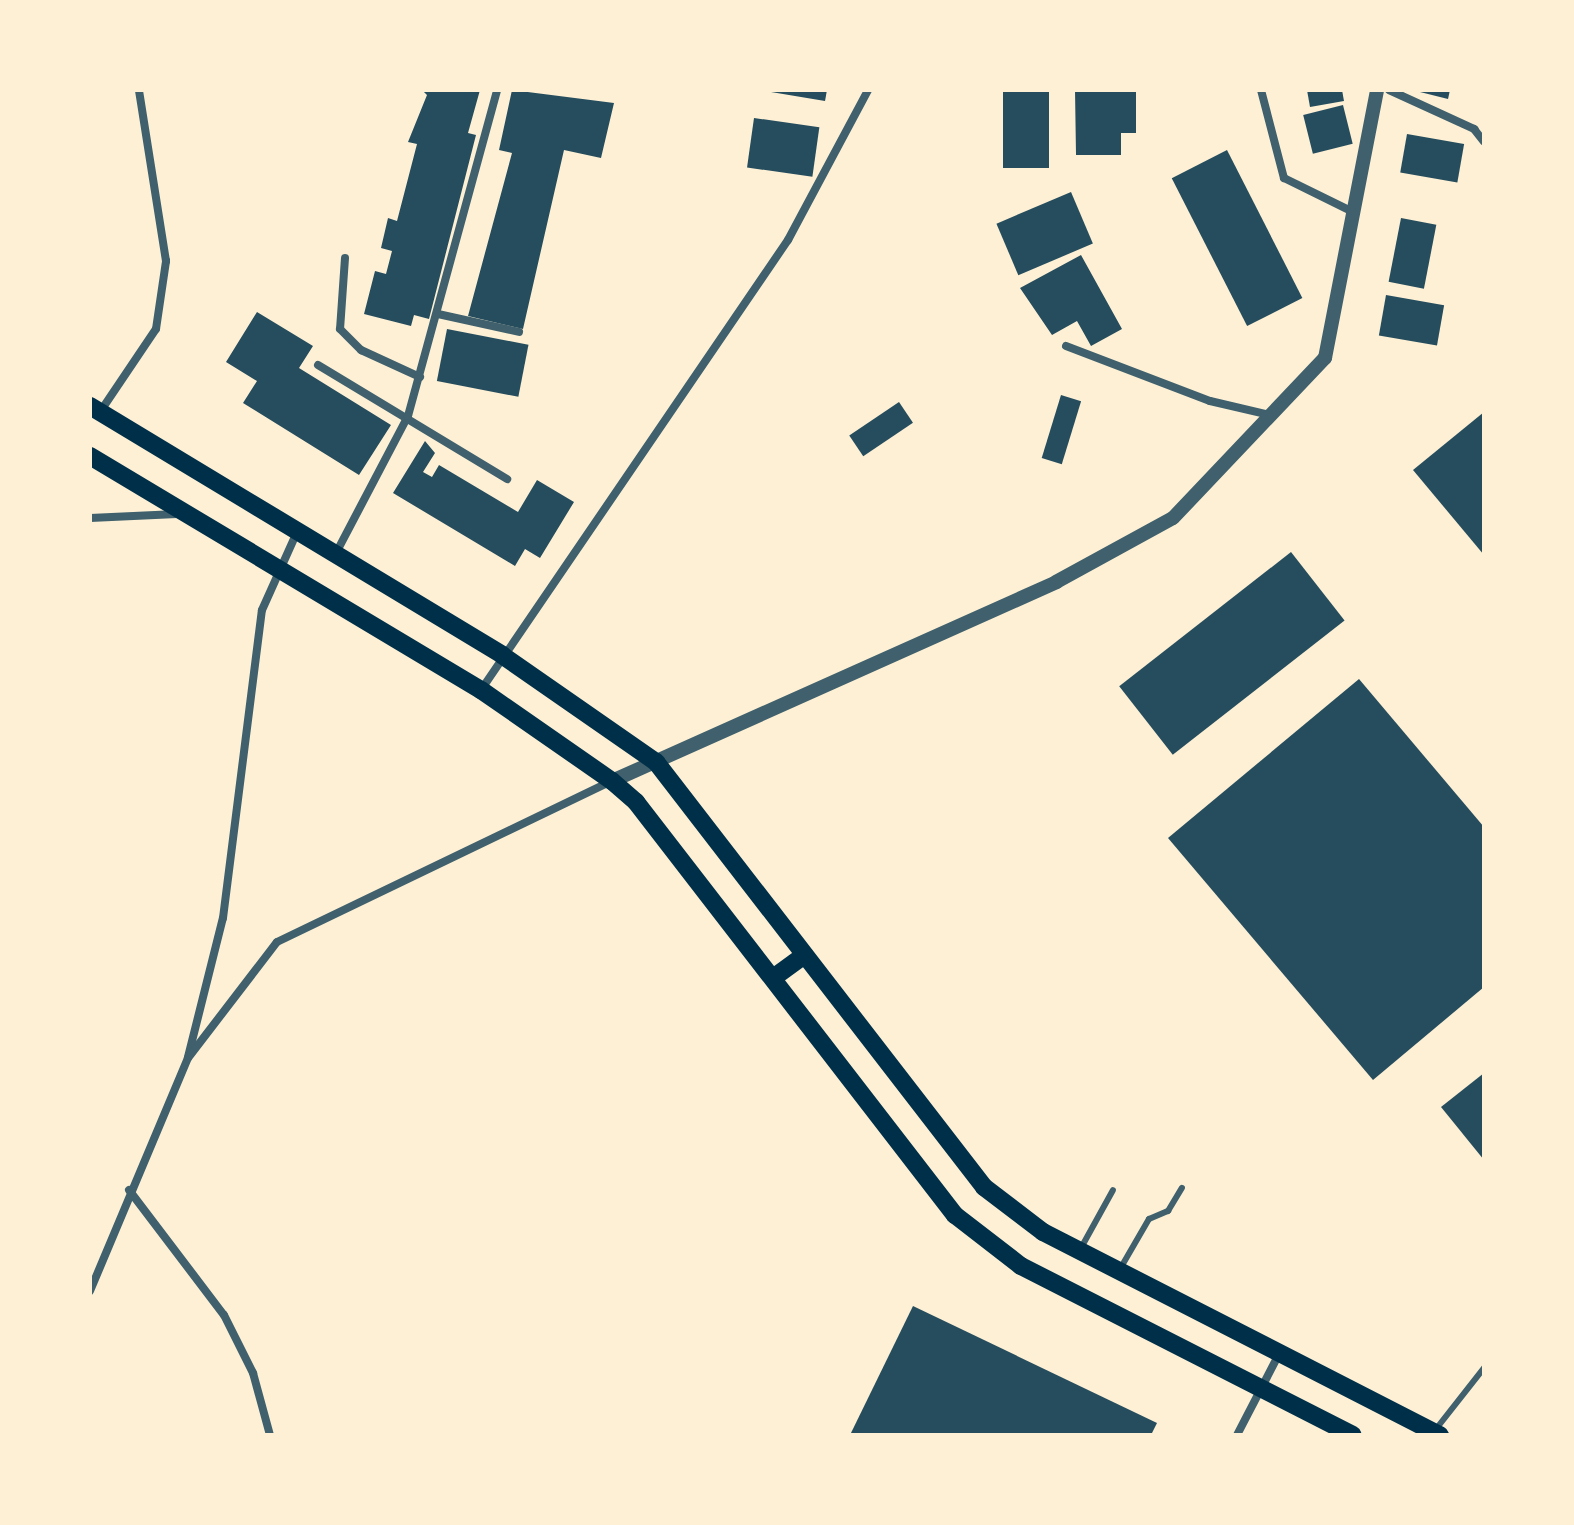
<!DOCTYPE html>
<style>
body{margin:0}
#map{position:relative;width:1574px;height:1525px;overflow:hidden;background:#fdf0d5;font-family:Rubik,sans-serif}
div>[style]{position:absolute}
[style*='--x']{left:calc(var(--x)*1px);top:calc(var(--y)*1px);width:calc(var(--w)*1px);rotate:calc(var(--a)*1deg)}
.building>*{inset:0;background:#264d5e;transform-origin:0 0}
.service>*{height:6px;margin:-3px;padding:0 3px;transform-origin:3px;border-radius:3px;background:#3f606c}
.minor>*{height:8px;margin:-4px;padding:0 4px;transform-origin:4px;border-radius:4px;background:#3f606c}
.tertiary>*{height:14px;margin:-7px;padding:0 7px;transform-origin:7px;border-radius:7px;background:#3f606c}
.primary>*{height:18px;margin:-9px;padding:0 9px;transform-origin:9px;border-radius:9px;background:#003049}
span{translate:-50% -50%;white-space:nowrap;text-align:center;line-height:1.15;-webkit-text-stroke:6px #fdf0d5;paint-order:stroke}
.frame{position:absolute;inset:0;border:92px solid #fdf0d5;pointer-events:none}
</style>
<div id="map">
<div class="building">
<div style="clip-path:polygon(422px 90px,480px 90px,468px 133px,476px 135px,429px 319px,414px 315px,411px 326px,364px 314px,375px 271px,386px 274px,392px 251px,381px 248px,388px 218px,397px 221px,417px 144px,408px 142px,427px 95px)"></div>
<div style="clip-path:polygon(512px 90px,614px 103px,601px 158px,564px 150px,523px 329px,468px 316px,512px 153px,499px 150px)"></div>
<div style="clip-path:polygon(759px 90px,827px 90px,825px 101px)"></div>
<div style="left:1003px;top:90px;width:46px;height:78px"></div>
<div style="clip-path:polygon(1075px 90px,1136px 90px,1136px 133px,1121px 133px,1121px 155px,1076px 155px)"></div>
<div style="clip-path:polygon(1307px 90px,1342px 90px,1344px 101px,1310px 107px)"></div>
<div style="clip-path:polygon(1412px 90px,1450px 90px,1448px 99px)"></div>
<div style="left:1343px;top:105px;width:40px;height:41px;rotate:76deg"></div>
<div style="left:754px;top:118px;width:66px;height:50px;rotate:8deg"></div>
<div style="left:1407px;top:134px;width:58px;height:39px;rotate:10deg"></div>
<div style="left:1227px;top:150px;width:166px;height:62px;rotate:63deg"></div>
<div style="left:1071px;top:192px;width:56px;height:81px;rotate:67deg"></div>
<div style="left:1401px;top:218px;width:36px;height:65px;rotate:11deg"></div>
<div style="clip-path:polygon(1081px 255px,1122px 329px,1091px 346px,1077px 321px,1052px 335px,1020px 288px)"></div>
<div style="left:1386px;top:295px;width:59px;height:41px;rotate:10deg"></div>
<div style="clip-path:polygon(257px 312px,313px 346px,299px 368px,391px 425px,359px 475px,243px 403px,257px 381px,226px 362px)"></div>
<div style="left:447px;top:329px;width:83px;height:53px;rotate:11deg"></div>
<div style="left:1061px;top:395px;width:21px;height:66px;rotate:17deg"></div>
<div style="left:899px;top:402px;width:25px;height:60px;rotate:56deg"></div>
<div style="clip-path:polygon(1484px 412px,1484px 555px,1413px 470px)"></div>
<div style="clip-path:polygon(425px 441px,435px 453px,423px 472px,432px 477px,439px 465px,518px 512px,537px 480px,574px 502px,540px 558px,525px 549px,515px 566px,393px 493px)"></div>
<div style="left:1291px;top:552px;width:87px;height:218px;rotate:52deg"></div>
<div style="clip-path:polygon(1359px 679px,1484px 827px,1484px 987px,1373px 1080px,1168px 838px)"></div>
<div style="clip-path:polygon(1484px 1073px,1484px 1160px,1441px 1107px)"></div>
<div style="clip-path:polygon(913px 1306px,1157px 1423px,1151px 1435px,850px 1435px)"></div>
</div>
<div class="service">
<div style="--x:1081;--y:1248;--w:66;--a:-61.1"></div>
<div style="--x:1120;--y:1269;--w:58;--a:-59.9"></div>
<div style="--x:1149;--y:1219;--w:21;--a:-23"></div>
<div style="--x:1168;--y:1211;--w:27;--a:-59"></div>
<div style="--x:1436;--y:1429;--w:78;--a:-51.8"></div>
</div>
<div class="minor">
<div style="--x:1261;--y:90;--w:91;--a:75.4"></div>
<div style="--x:1284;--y:178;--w:79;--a:26.2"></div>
<div style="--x:1389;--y:90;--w:94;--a:24.6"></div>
<div style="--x:1474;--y:129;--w:16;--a:52"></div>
<div style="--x:345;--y:258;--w:71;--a:94"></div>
<div style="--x:340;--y:329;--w:30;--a:45"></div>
<div style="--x:361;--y:350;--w:65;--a:24.6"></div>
<div style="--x:438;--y:314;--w:83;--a:12.5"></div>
<div style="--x:1066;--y:346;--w:154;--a:20.9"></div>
<div style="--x:1210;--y:401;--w:62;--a:13.1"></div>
<div style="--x:318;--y:365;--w:221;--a:31.1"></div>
<div style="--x:100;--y:412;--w:100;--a:-56"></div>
<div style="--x:156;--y:329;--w:69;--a:-81.6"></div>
<div style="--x:166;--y:261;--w:173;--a:-99"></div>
<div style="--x:90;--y:518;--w:87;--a:-2.6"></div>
<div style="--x:335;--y:555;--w:157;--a:-62.3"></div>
<div style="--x:408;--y:416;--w:338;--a:-74.7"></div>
<div style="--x:481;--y:690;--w:545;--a:-55.7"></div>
<div style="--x:788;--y:240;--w:170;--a:-61.9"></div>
<div style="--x:188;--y:1057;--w:143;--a:-75.9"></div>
<div style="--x:223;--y:918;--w:310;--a:-82.8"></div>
<div style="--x:262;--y:610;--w:85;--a:-65.8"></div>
<div style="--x:129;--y:1190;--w:157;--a:52.8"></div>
<div style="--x:224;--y:1315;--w:65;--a:63.4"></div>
<div style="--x:253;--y:1373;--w:64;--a:74.7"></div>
<div style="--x:90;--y:1291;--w:253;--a:-67.2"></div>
<div style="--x:188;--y:1058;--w:146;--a:-52.5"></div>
<div style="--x:277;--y:942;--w:371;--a:-25.7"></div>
<div style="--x:1237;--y:1435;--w:91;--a:-62.6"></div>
</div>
<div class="tertiary">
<div style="--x:612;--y:781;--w:487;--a:-24.1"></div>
<div style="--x:1056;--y:582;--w:133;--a:-28.7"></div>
<div style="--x:1173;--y:518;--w:221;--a:-46.5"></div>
<div style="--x:1325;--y:358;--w:273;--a:-79"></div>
</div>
<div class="primary">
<div style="--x:90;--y:406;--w:481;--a:31.1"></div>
<div style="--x:502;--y:655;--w:188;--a:34.8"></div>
<div style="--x:656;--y:762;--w:537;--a:52.34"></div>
<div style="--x:984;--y:1187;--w:74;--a:37.3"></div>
<div style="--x:1043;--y:1232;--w:446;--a:27.1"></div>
<div style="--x:90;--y:456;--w:456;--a:30.9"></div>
<div style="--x:481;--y:690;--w:160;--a:34.8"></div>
<div style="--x:612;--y:781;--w:32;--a:41"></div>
<div style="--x:636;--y:802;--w:522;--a:52.32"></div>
<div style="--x:955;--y:1215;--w:83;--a:37.7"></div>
<div style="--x:1021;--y:1266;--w:372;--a:27"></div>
<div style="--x:773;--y:978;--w:39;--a:-36"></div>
</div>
<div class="frame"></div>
</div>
